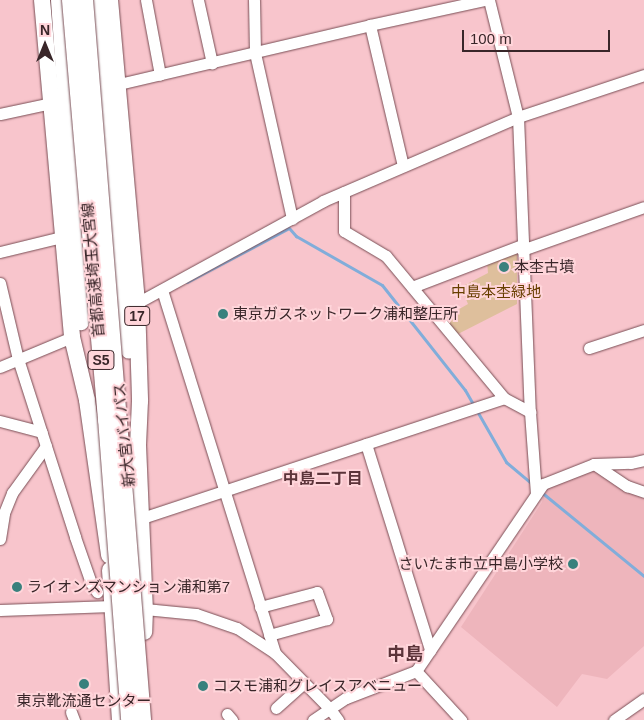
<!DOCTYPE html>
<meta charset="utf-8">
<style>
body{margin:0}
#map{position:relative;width:644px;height:720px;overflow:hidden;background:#f8c5cc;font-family:Arial,"Noto Sans JP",sans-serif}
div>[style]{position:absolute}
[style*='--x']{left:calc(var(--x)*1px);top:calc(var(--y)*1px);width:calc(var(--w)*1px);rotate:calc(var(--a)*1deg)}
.built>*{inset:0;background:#eeb5bc}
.green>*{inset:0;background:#debf9c}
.stream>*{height:3px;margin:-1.5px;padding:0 1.5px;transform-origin:1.5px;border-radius:1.5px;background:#81adda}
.roads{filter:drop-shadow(0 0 1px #794e55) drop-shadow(0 0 1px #794e55)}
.minor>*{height:11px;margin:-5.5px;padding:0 5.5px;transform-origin:5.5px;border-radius:5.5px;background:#fff}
.highway>*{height:16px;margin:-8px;padding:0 8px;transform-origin:8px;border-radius:8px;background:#fff}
.bridges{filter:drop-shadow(0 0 1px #794e55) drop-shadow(0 0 1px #794e55)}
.highway-bridge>*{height:16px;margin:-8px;padding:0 8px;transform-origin:8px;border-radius:8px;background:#fff}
.dots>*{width:14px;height:14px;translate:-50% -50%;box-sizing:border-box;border:2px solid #ffd5da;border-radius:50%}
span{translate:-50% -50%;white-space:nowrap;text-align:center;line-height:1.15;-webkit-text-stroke:4px #ffd5da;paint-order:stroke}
.shield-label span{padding:1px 4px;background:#ffd5da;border:1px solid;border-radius:4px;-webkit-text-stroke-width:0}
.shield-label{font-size:14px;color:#392629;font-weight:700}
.poi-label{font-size:15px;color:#392629}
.left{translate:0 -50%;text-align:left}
.right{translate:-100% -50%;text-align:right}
.street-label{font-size:15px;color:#392629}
.park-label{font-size:15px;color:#683f00}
.neighbourhood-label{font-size:16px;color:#5c343a;font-weight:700}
.quarter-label{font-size:18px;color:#5c343a;font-weight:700}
.north{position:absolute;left:20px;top:20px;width:50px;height:50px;-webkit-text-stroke:4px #ffd5da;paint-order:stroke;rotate:0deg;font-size:14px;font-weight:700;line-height:20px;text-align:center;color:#392629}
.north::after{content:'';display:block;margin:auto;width:18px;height:22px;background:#392629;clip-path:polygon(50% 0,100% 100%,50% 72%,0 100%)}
.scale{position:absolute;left:462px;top:30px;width:148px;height:22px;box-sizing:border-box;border:2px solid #392629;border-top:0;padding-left:6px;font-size:15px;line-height:18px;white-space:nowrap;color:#392629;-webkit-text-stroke:4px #ffd5da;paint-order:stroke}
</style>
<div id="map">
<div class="built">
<div style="clip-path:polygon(596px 467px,644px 495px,644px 646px,607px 679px,582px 674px,557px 707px,461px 627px,542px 502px,545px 489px)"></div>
</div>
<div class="green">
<div style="clip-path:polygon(517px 251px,517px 304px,456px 335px,442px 319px,468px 304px,461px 287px,488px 273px,487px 261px)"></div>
</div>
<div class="stream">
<div style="--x:187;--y:282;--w:115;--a:-27.9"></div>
<div style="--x:289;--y:228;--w:11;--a:49"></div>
<div style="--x:296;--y:236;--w:99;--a:29.7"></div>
<div style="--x:382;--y:285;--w:134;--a:51.7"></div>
<div style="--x:465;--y:390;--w:83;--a:60.3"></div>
<div style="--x:506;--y:462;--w:34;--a:40"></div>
<div style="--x:540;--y:491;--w:134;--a:39.3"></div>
</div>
<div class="roads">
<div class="minor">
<div style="--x:146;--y:0;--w:76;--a:79.4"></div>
<div style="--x:198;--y:0;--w:65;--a:77.5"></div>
<div style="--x:254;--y:0;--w:53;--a:88.9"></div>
<div style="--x:255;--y:53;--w:170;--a:77.4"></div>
<div style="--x:489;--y:0;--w:121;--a:76.1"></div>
<div style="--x:518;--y:117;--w:295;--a:87.7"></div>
<div style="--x:530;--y:412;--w:82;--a:85.8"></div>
<div style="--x:119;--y:84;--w:258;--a:-13.2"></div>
<div style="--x:0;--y:114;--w:52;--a:-12.2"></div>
<div style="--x:403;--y:166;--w:145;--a:-103.2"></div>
<div style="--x:370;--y:25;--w:118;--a:-12.3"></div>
<div style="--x:344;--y:192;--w:39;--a:90"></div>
<div style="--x:344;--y:231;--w:49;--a:30.8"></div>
<div style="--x:386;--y:256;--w:185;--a:50.3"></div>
<div style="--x:504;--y:398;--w:30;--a:28"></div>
<div style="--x:522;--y:250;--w:129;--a:-19.4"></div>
<div style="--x:0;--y:252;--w:64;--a:-13.6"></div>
<div style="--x:0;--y:283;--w:78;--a:76.7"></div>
<div style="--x:18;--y:359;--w:187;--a:72.2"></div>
<div style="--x:75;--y:537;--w:49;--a:70.8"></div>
<div style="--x:91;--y:583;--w:11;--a:56"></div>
<div style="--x:412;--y:287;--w:118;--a:-20.9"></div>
<div style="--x:162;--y:290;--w:380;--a:72.7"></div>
<div style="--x:137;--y:303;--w:212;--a:-28.7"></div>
<div style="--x:323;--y:201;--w:212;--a:-23.3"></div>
<div style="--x:518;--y:117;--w:133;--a:-18.4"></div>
<div style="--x:589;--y:348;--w:58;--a:-18.1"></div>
<div style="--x:0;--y:367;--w:78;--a:-22.6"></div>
<div style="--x:0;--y:421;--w:43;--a:14.7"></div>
<div style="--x:366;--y:444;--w:216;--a:72.7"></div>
<div style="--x:594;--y:464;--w:37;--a:-2"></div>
<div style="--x:631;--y:463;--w:13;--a:-13"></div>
<div style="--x:142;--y:518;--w:381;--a:-18.3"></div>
<div style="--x:0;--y:539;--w:26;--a:-81"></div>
<div style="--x:4;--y:513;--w:22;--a:-68"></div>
<div style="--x:12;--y:493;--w:58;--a:-54.1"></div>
<div style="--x:260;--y:607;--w:59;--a:-14.7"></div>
<div style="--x:317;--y:592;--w:29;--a:70"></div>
<div style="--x:327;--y:619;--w:60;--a:164.6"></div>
<div style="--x:145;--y:609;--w:51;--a:5.6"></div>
<div style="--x:196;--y:614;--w:43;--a:18.9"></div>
<div style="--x:237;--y:628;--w:45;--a:33.3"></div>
<div style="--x:275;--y:653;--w:78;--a:45.5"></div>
<div style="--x:330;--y:709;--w:14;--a:54"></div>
<div style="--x:0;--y:610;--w:112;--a:-2"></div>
<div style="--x:416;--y:671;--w:226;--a:-55.8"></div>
<div style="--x:543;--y:484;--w:55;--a:-21.4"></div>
<div style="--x:594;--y:464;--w:40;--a:34"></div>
<div style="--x:627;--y:486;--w:18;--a:19"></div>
<div style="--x:276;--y:708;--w:38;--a:-42"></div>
<div style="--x:71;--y:712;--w:9;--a:69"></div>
<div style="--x:227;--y:714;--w:8;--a:50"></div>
<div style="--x:313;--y:720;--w:40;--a:-34"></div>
<div style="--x:346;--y:698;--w:75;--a:-21.1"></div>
<div style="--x:416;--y:671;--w:67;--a:47.4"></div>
<div style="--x:614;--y:720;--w:37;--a:-35"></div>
</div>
<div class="highway">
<div style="--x:42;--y:0;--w:338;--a:84.9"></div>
<div style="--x:72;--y:337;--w:65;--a:76.6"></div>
<div style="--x:87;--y:400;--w:157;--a:81.9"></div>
<div style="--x:59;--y:0;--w:323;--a:86.1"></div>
<div style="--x:97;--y:0;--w:352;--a:84.8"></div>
<div style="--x:110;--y:0;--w:304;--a:84.9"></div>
<div style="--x:137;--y:303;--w:98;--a:88.2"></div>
<div style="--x:140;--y:401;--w:44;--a:92.6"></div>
<div style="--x:138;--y:445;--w:164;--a:87.6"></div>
<div style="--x:145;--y:609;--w:23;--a:92"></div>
<div style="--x:110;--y:570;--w:150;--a:86.2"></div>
</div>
</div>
<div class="bridges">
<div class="highway-bridge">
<div style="--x:70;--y:0;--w:421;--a:85.1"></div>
<div style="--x:106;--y:419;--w:302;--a:85.6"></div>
<div style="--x:85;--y:0;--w:722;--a:85.39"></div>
</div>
</div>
<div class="dots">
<div style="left:504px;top:267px;background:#39817d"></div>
<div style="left:223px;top:314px;background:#39817d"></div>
<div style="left:573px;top:564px;background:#39817d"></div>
<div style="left:17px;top:587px;background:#39817d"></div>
<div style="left:84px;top:684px;background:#39817d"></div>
<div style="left:203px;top:686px;background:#39817d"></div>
</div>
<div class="shield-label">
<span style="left:137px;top:316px">17</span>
<span style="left:101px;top:360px">S5</span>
</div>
<div class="poi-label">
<span class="left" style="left:514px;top:267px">本杢古墳</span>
<span class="left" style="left:233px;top:314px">東京ガスネットワーク浦和整圧所</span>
<span class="right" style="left:563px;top:564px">さいたま市立中島小学校</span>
<span class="left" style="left:27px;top:587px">ライオンズマンション浦和第7</span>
<span class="left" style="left:213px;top:686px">コスモ浦和グレイスアベニュー</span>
<span style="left:84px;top:701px">東京靴流通センター</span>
</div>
<div class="street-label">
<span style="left:93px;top:270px;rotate:-95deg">首都高速埼玉大宮線</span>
<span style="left:124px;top:435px;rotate:-96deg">新大宮バイパス</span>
</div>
<div class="park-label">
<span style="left:496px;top:292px">中島本杢緑地</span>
</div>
<div class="neighbourhood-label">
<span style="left:323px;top:479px">中島二丁目</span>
</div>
<div class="quarter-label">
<span style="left:405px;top:654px">中島</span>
</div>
<div class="north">N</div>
<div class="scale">100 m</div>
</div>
